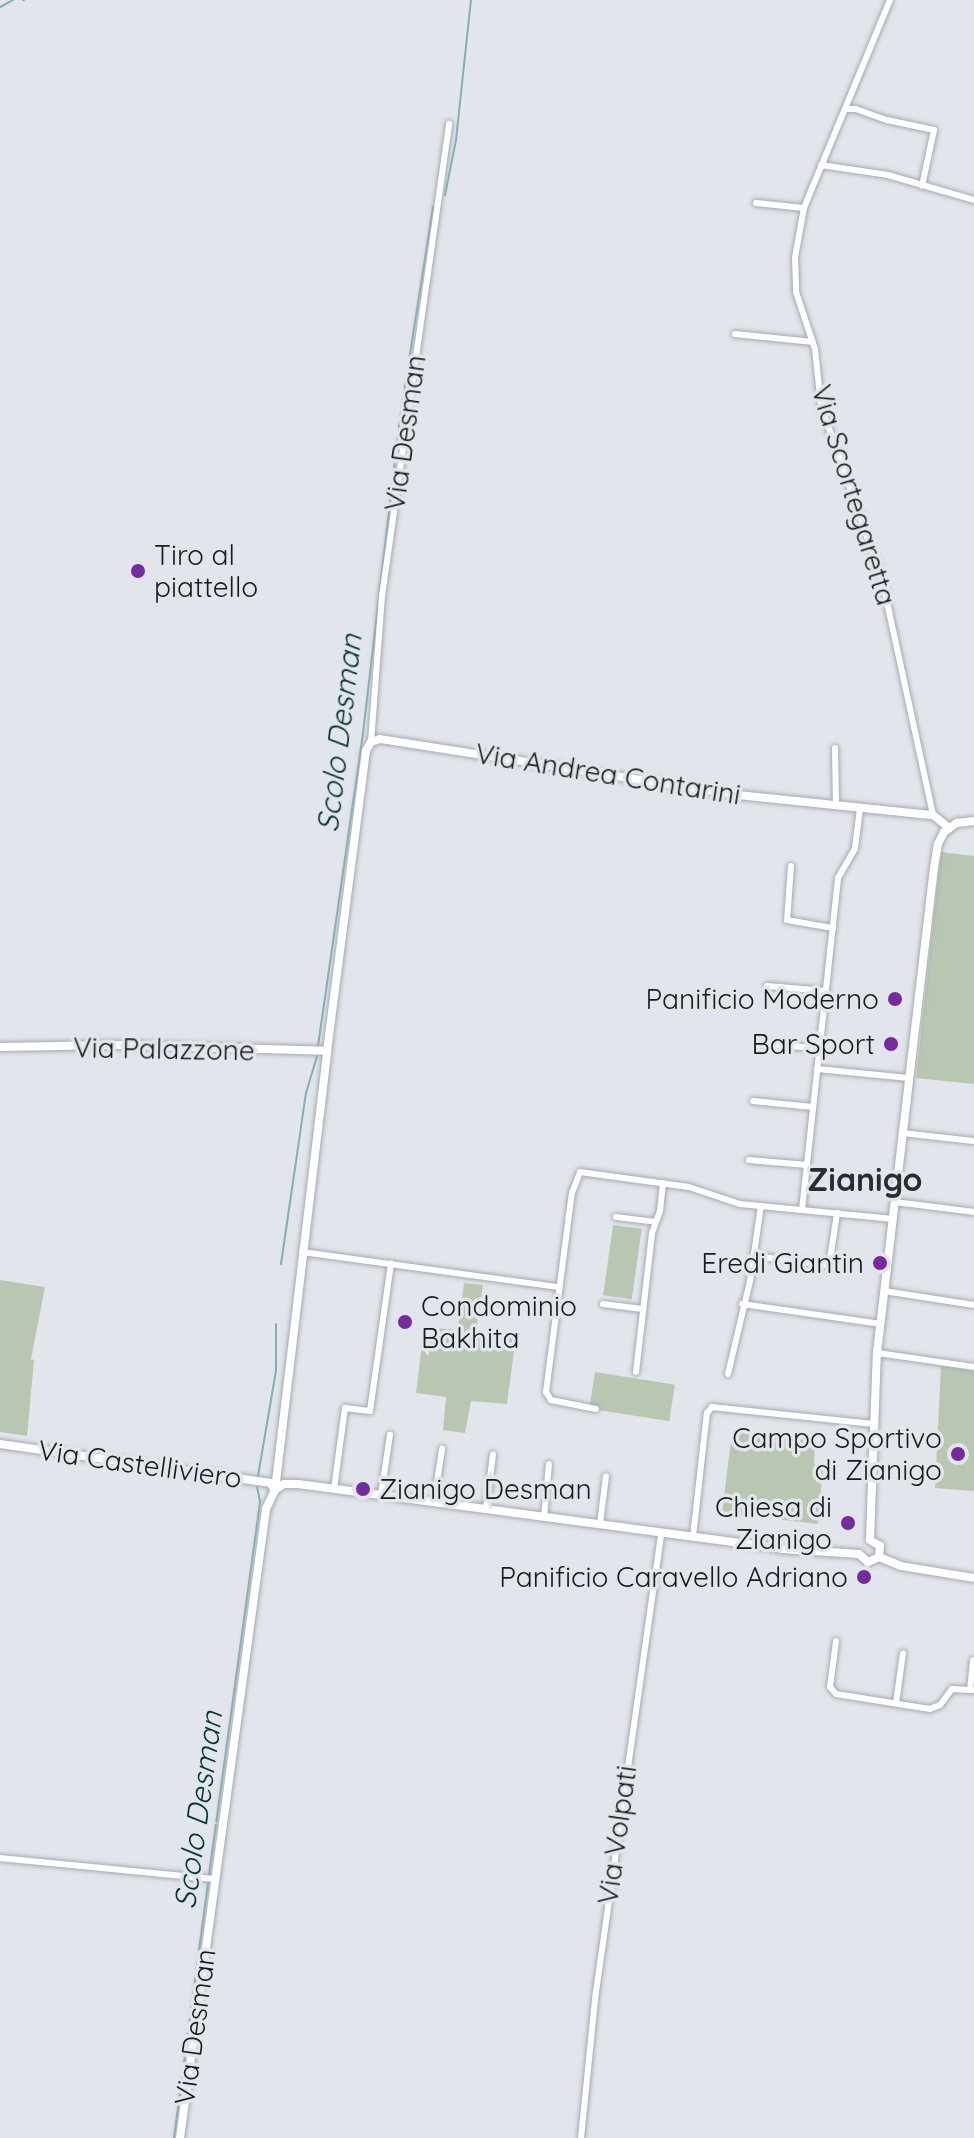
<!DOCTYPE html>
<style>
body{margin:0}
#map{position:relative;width:974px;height:2138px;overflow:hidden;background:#e2e6ec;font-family:Quicksand,sans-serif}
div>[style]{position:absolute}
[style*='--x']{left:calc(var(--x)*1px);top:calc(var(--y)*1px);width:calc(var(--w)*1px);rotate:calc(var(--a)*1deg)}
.green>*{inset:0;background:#b9c7b2;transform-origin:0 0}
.stream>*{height:2px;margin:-1px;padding:0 1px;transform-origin:1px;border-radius:1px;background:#81b0b3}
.roads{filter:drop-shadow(0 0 2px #a7aab1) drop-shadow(0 0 2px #a7aab1)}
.minor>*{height:6px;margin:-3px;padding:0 3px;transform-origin:3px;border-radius:3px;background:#fff}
.tertiary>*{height:8px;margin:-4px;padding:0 4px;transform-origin:4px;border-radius:4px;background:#fff}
.dots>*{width:22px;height:22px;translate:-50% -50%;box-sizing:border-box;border:4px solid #e2e6ec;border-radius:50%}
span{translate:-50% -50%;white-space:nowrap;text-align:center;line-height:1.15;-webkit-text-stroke:7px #e2e6ec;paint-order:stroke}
.street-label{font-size:28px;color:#181a1c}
.poi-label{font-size:28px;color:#181a1c}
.left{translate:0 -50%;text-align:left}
.right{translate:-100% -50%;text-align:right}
.water-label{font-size:30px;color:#043537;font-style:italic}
.quarter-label{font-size:32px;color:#292c31;font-weight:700}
</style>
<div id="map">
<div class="green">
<div style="clip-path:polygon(941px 852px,974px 856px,974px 1084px,916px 1078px)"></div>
<div style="left:613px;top:1225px;width:29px;height:71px;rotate:8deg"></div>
<div style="clip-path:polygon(0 1280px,45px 1287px,31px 1359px,34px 1360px,27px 1436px,0 1432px)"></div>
<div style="clip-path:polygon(464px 1283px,483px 1285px,476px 1331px,516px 1336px,507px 1404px,471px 1401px,465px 1433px,443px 1430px,446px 1397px,416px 1393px,424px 1327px,458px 1330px)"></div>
<div style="clip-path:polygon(941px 1366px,974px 1371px,974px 1491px,935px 1488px)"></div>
<div style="left:595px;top:1372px;width:81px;height:37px;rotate:9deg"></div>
<div style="clip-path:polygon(732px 1432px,815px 1441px,814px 1464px,823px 1466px,818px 1524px,722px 1513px)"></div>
</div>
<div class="stream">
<div style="--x:23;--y:0;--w:1;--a:0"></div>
<div style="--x:0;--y:7;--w:15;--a:-28"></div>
<div style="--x:445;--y:195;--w:56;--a:-78.7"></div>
<div style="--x:456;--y:140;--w:141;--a:-83.9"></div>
<div style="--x:318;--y:1046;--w:316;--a:-81.8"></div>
<div style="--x:363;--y:733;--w:317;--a:-83.3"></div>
<div style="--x:400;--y:418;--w:214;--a:-81.1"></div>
<div style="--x:281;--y:1264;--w:173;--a:-81.7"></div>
<div style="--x:306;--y:1093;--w:42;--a:-73.3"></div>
<div style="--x:258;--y:1476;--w:107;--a:-80.3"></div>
<div style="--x:276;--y:1371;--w:47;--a:-90"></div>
<div style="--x:209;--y:1875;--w:377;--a:-82.2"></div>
<div style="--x:260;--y:1501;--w:14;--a:-102"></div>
<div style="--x:174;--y:2138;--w:258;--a:-82.4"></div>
</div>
<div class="roads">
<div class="minor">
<div style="--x:890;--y:0;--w:225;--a:112.5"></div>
<div style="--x:804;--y:208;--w:50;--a:100.4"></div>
<div style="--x:795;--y:257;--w:35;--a:88"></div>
<div style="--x:796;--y:292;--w:60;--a:71.6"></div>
<div style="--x:815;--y:349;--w:57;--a:84"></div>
<div style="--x:821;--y:406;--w:183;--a:70.6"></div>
<div style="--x:882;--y:579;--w:241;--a:77.8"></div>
<div style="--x:845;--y:109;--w:11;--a:0"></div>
<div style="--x:856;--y:109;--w:33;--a:20"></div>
<div style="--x:887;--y:120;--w:48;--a:12"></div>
<div style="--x:934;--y:130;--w:57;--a:102.1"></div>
<div style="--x:821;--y:165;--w:68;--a:8.5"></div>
<div style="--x:888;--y:175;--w:90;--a:16.2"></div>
<div style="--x:756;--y:203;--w:48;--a:5.9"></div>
<div style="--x:735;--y:334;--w:78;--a:5.9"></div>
<div style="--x:371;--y:742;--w:146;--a:-85.7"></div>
<div style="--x:382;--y:596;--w:477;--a:-81.9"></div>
<div style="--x:835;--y:748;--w:58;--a:89"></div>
<div style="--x:791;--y:866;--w:54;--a:94.2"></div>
<div style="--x:787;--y:920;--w:47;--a:9.9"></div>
<div style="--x:767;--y:986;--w:59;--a:4.8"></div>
<div style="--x:761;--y:1044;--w:58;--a:3.9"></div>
<div style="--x:817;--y:1069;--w:92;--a:5.6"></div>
<div style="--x:753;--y:1101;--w:60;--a:5.7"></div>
<div style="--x:902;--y:1133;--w:72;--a:6.3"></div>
<div style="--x:749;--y:1160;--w:58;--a:4.9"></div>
<div style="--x:895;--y:1202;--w:80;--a:7.2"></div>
<div style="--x:802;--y:1210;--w:334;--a:-83.8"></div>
<div style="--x:838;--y:878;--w:34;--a:-60"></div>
<div style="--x:855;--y:848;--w:40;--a:-82.9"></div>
<div style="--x:616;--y:1217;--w:39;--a:7"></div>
<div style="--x:302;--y:1252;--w:259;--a:7.8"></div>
<div style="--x:754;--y:1256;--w:73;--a:7.1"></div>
<div style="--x:826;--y:1265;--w:7;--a:-56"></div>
<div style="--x:830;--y:1259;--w:47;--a:-81.3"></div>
<div style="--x:884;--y:1291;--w:91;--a:8.8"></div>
<div style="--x:603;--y:1304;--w:40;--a:7.1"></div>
<div style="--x:742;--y:1304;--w:139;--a:8.2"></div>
<div style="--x:877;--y:1353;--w:98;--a:8.2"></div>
<div style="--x:636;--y:1372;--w:140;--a:-83.4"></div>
<div style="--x:652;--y:1233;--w:23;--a:-70"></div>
<div style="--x:660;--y:1211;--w:28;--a:-84"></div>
<div style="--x:728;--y:1374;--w:96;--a:-76.7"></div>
<div style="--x:750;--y:1281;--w:76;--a:-81.7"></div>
<div style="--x:596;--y:1409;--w:46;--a:-168.7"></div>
<div style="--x:551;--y:1400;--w:9;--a:-122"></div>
<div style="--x:546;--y:1392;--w:201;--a:-82.6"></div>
<div style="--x:572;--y:1193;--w:22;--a:-69"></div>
<div style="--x:580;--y:1172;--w:110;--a:7.8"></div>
<div style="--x:689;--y:1187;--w:54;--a:18.4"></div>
<div style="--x:740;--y:1204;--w:154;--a:5.6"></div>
<div style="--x:334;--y:1489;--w:82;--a:-82.3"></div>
<div style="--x:345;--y:1408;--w:25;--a:7"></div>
<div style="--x:370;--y:1411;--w:149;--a:-81.9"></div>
<div style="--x:381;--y:1495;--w:61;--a:-81.5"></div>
<div style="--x:434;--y:1502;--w:54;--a:-81.4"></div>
<div style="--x:486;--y:1509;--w:55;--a:-82.7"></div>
<div style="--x:544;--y:1517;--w:53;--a:-84.6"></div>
<div style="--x:600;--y:1524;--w:48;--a:-82.9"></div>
<div style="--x:693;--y:1537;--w:125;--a:-83.6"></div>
<div style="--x:707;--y:1413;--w:8;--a:-50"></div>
<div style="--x:712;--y:1407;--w:162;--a:6"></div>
<div style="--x:836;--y:1641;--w:46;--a:97.4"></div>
<div style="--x:830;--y:1687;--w:9;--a:49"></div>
<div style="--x:836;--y:1694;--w:95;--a:9.1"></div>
<div style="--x:930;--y:1709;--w:11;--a:-22"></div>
<div style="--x:940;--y:1705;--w:20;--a:-53"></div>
<div style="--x:952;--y:1689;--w:22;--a:3"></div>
<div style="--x:970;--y:1690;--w:30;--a:-84"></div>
<div style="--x:896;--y:1703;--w:50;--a:-82"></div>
<div style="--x:0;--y:1858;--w:217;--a:5.6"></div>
<div style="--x:581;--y:2138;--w:140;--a:-84.2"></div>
<div style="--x:595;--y:1999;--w:471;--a:-81.9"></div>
</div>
<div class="tertiary">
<div style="--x:0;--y:1047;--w:117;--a:-1"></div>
<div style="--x:117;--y:1045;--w:210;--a:1.6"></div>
<div style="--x:0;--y:1444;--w:274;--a:8.2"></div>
<div style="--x:271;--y:1483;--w:8;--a:67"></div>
<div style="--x:275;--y:1490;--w:442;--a:-83.2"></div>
<div style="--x:327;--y:1051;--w:303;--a:-82.6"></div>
<div style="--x:366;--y:751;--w:10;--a:-61"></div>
<div style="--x:371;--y:742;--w:9;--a:-18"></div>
<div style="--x:380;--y:739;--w:362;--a:8.9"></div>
<div style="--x:738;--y:795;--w:196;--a:5.9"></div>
<div style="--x:933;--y:815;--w:21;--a:39"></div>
<div style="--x:870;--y:1540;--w:187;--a:-87.9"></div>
<div style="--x:877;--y:1353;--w:488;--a:-83.3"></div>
<div style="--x:934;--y:868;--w:24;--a:-81"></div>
<div style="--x:938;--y:844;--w:13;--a:-63"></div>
<div style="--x:944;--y:832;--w:16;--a:-35"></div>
<div style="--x:957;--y:823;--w:17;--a:-7"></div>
<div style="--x:859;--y:1554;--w:12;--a:42"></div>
<div style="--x:868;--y:1562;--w:12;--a:-24"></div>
<div style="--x:879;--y:1557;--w:11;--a:-85"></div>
<div style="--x:880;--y:1546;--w:12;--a:-149"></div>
<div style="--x:879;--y:1557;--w:24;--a:22"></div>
<div style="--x:901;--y:1566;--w:74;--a:9.3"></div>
<div style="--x:180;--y:2138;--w:635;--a:-82.21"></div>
<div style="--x:266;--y:1509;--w:21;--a:-65"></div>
<div style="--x:275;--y:1490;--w:11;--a:-34"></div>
<div style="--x:284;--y:1484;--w:14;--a:0"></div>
<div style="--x:298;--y:1484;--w:488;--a:7.6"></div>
<div style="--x:782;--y:1549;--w:77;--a:3.7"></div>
</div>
</div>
<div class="dots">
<div style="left:138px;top:571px;background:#742b9e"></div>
<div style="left:895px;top:999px;background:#742b9e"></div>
<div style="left:891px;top:1044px;background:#742b9e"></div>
<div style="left:880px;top:1263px;background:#742b9e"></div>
<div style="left:405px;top:1322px;background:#742b9e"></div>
<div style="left:958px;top:1454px;background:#742b9e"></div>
<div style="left:363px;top:1489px;background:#742b9e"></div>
<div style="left:848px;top:1523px;background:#742b9e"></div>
<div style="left:864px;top:1577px;background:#742b9e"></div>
</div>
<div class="street-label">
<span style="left:405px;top:433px;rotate:-82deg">Via Desman</span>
<span style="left:854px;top:495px;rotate:73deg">Via Scortegaretta</span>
<span style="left:608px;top:774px;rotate:9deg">Via Andrea Contarini</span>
<span style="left:164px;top:1049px;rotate:1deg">Via Palazzone</span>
<span style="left:140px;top:1464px;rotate:8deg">Via Castelliviero</span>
<span style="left:617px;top:1835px;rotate:-82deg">Via Volpati</span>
<span style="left:195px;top:2027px;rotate:-82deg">Via Desman</span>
</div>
<div class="poi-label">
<span class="left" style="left:154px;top:571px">Tiro al<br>piattello</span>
<span class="right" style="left:879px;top:999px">Panificio Moderno</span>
<span class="right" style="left:875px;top:1044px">Bar Sport</span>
<span class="right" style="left:864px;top:1263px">Eredi Giantin</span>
<span class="left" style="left:421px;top:1322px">Condominio<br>Bakhita</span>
<span class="right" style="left:942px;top:1454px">Campo Sportivo<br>di Zianigo</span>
<span class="left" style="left:379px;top:1489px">Zianigo Desman</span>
<span class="right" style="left:832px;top:1523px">Chiesa di<br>Zianigo</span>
<span class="right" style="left:848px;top:1577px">Panificio Caravello Adriano</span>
</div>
<div class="water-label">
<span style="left:339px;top:733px;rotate:-83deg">Scolo Desman</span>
<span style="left:198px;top:1810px;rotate:-82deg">Scolo Desman</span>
</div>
<div class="quarter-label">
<span style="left:865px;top:1179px">Zianigo</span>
</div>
</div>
